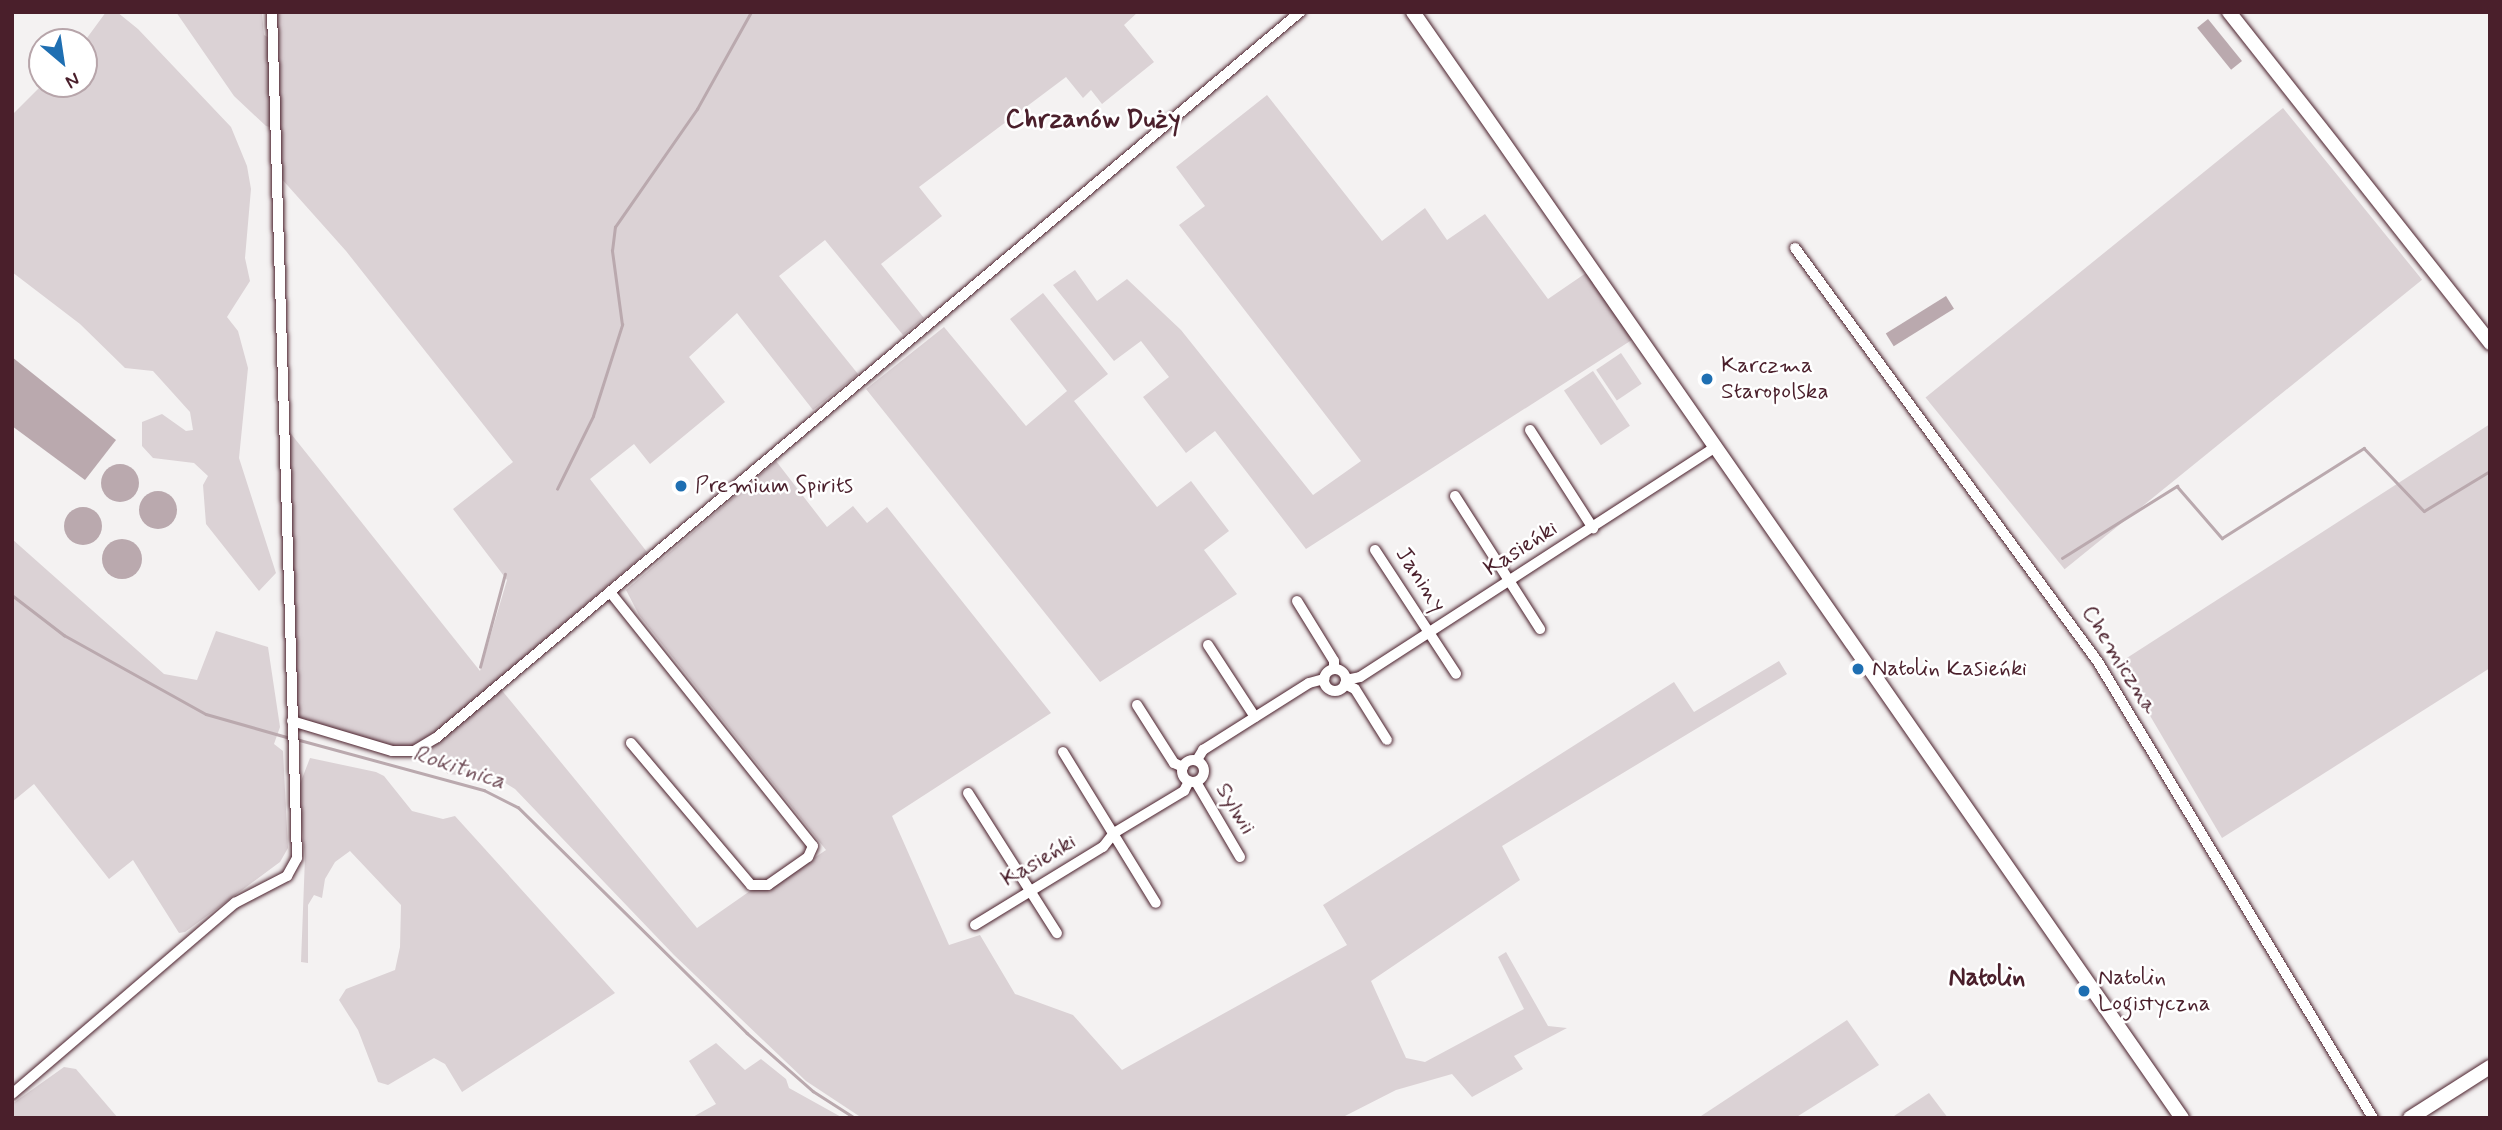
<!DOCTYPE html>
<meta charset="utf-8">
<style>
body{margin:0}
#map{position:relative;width:2502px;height:1130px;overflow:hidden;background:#f4f2f2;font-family:Mynerve,sans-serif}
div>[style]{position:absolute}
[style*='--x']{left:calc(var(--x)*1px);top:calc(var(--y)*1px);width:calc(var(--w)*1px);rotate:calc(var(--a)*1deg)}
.green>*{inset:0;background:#dbd2d5;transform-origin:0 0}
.water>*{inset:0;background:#baa9ae;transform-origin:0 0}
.round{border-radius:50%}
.stream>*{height:2.5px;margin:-1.25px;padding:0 1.25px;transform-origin:1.25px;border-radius:1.25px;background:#baa9ae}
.roads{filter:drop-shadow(0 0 2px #4a1f2b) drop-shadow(0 0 2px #4a1f2b)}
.street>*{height:10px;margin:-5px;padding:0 5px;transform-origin:5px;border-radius:5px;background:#fff}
.street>.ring{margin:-5px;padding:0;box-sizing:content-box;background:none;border:10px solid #fff;border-radius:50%}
.secondary>*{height:14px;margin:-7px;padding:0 7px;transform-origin:7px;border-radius:7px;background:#fff}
.dots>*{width:19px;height:19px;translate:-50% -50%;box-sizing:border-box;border:4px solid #fff;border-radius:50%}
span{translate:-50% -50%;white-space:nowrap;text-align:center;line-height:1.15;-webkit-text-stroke:5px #fff;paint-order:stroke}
.poi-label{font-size:23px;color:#4a1f2b}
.left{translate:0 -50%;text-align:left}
.street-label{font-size:23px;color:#4a1f2b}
.water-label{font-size:24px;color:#714f59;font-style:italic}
.quarter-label{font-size:26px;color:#4a1f2b;font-weight:700}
.frame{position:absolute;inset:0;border:14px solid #4a1f2b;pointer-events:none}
.north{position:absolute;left:28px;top:28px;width:70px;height:70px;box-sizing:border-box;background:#fff;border:2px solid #b7a5aa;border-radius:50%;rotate:151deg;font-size:19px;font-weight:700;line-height:28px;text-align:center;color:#4a1f2b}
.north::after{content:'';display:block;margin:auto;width:24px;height:32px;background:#1f6fb2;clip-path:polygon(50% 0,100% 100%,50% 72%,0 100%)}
</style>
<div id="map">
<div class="green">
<div style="clip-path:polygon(106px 12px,117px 12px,138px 29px,231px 127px,247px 166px,251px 189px,245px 258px,250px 281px,227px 317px,238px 331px,248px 368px,239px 458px,276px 573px,259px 591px,206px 524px,203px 485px,208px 476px,194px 463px,153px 458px,142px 446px,142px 422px,162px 414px,186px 431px,193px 430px,190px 412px,153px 371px,125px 368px,80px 324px,12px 272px,12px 115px,43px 84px,84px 84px,84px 42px)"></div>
<div style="clip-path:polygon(176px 12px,262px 12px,264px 35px,273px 40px,272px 12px,1138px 12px,1124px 25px,1154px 62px,1102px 104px,1091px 90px,1083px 98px,1066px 77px,919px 187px,942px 216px,881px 264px,924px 318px,903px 335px,825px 240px,779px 276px,858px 374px,813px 410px,737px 313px,689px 357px,725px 402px,650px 464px,634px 444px,590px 479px,647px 552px,495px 682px,697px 928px,750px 891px,771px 887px,826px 850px,639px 615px,626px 590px,776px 461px,827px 527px,853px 506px,867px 523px,887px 507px,1051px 713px,892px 816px,949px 945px,980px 935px,1015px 994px,1073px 1015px,1122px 1070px,1347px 945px,1323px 905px,1674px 682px,1694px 712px,1779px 661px,1787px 674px,1502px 846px,1520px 880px,1371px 981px,1406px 1058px,1425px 1062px,1524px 1009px,1498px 957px,1506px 952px,1548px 1026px,1567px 1028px,1514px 1056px,1523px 1069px,1472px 1097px,1452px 1074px,1396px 1090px,1341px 1118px,862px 1118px,806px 1081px,674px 955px,515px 789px,499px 779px,448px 774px,431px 760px,426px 744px,392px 751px,292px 721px,284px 425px,480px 671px,507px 580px,453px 509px,513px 462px,346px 251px,280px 177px,277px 129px,266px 126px,234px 96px)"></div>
<div style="clip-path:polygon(1267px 95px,1382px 241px,1425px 208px,1447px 240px,1485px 214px,1548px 299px,1586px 273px,1638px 336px,1306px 549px,1215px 431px,1186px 453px,1143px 397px,1169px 377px,1141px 341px,1114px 361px,1053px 285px,1075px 270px,1097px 301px,1127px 279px,1181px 330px,1313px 495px,1361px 461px,1179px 225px,1205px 206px,1176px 167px)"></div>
<div style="left:2283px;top:108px;width:221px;height:460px;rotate:51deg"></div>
<div style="clip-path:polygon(1043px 293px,1108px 374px,1074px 401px,1157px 507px,1191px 481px,1229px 531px,1204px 550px,1237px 594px,1100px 682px,866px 389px,944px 327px,1026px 426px,1067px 391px,1010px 319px)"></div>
<div style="left:1621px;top:353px;width:37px;height:30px;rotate:56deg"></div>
<div style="left:1593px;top:371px;width:66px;height:35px;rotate:56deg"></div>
<div style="clip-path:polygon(2490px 424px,2490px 668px,2222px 838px,2119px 663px)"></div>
<div style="clip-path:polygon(12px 539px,164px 674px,197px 680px,216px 631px,268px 647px,280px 727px,274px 744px,283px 751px,288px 848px,280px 862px,185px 932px,179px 933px,133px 860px,109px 879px,34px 784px,12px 802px)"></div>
<div style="clip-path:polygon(310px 758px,376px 772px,384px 776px,412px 811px,443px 819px,455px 816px,615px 993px,462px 1092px,445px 1064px,434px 1058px,388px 1085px,378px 1082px,358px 1030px,339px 1000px,346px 989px,395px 970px,400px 947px,401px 905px,350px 851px,335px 862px,325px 879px,322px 898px,314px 895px,308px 905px,308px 963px,301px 962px,305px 857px,298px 789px)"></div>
<div style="clip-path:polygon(1847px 1020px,1879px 1065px,1795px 1118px,1698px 1118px)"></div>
<div style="clip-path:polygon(716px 1043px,745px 1070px,761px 1059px,786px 1079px,789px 1088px,843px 1118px,691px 1118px,716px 1104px,689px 1061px)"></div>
<div style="clip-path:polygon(64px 1067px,76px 1069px,118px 1118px,12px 1118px,12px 1104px)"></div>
<div style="clip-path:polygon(1929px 1093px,1948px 1118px,1891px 1118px)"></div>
</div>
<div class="water">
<div style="left:2208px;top:19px;width:54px;height:14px;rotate:51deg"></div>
<div style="left:1946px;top:296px;width:15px;height:71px;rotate:58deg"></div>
<div style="clip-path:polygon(12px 357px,116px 440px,85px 480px,12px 426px)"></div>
<div class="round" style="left:101px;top:464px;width:38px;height:38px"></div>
<div class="round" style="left:139px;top:491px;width:38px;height:38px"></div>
<div class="round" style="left:64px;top:507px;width:38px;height:38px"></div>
<div class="round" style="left:102px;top:539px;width:40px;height:40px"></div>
</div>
<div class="stream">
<div style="--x:557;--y:489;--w:81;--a:-63.7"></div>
<div style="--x:593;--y:416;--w:96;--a:-72.3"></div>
<div style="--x:622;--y:325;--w:75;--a:-97.7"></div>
<div style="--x:612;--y:251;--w:24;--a:-83"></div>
<div style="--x:615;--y:227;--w:144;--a:-55.2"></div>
<div style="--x:697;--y:109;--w:111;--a:-60.9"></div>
<div style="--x:2062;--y:558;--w:136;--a:-32.1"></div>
<div style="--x:2177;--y:486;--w:69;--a:49.1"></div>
<div style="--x:2222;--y:538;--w:168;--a:-32.4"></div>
<div style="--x:2364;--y:448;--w:87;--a:46.4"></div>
<div style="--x:2424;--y:511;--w:77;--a:-31.2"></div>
<div style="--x:12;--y:595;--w:66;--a:37.6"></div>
<div style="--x:64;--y:635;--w:162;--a:29.1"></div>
<div style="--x:206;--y:714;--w:87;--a:15.9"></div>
<div style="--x:480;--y:667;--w:96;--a:-75"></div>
<div style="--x:296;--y:739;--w:195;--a:15.2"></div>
<div style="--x:484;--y:790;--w:38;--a:27"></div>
<div style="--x:518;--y:807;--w:322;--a:44.6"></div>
<div style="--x:747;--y:1033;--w:88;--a:41.3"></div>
<div style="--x:813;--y:1091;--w:50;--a:32.7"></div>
</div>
<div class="roads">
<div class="street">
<div style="--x:1795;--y:248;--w:513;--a:53.8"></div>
<div style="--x:2098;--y:662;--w:533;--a:58.91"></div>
<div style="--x:1530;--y:430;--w:117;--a:57.3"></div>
<div style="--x:1455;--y:496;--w:158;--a:57.4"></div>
<div style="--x:1375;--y:550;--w:148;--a:56.8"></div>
<div style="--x:610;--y:592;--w:325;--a:51.4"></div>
<div style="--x:813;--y:846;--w:12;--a:114"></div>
<div style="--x:808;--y:857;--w:49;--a:145"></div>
<div style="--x:768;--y:885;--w:17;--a:180"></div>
<div style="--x:751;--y:885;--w:186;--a:-130.2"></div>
<div style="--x:1297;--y:601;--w:70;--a:58.3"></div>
<div style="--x:1334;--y:661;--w:8;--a:90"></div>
<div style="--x:1208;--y:645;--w:86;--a:56.9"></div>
<div class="ring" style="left:1324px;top:669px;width:12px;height:12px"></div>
<div style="--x:1346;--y:680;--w:14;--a:-12"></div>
<div style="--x:1360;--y:677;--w:423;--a:-32.9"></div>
<div style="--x:1345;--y:684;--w:11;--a:27"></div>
<div style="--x:1355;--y:689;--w:60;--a:57.9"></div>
<div style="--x:1137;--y:705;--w:69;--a:57.5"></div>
<div style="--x:1174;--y:763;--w:10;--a:24"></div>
<div style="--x:292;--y:721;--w:104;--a:16.7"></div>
<div style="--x:392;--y:751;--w:22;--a:0"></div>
<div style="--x:414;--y:751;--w:26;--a:-31"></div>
<div style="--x:436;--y:738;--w:1129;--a:-40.04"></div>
<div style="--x:1063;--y:752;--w:177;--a:58.4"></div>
<div class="ring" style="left:1182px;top:760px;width:12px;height:12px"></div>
<div style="--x:1197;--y:760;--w:12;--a:-59"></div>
<div style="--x:1203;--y:750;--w:125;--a:-32.3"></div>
<div style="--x:1309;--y:683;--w:16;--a:-15"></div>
<div style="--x:1196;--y:782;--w:87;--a:59.6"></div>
<div style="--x:968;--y:793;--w:166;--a:57.6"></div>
<div style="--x:975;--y:925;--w:150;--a:-31.4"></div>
<div style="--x:1103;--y:847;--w:18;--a:-52"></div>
<div style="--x:1114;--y:833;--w:82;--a:-31"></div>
<div style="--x:1184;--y:791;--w:11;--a:-63"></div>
<div style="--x:12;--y:1094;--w:294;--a:-40.6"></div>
<div style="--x:235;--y:903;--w:59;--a:-27.4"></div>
<div style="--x:287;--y:876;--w:21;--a:-61"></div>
<div style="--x:297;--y:858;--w:846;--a:-91.69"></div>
</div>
<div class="secondary">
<div style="--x:1413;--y:12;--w:1347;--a:55.19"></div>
<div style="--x:2229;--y:12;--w:422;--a:51.7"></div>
<div style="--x:2410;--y:1118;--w:95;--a:-32.5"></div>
</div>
</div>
<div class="dots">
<div style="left:1707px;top:379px;background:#1f6fb2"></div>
<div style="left:681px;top:486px;background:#1f6fb2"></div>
<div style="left:1858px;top:669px;background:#1f6fb2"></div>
<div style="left:2084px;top:991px;background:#1f6fb2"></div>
</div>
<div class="poi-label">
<span class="left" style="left:1721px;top:379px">Karczma<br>Staropolska</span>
<span class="left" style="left:695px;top:486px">Premium Spirits</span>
<span class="left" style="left:1872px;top:669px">Natolin Kasieńki</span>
<span class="left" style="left:2098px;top:991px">Natolin<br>Logistyczna</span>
</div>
<div class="street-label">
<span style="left:1521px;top:549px;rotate:-33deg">Kasieńki</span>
<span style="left:1420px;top:580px;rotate:57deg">Janiny</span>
<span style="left:2119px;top:660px;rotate:58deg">Chemiczna</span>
<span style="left:1235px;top:809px;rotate:59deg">Sylwii</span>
<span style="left:1039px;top:861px;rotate:-31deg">Kasieńki</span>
</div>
<div class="water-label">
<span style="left:459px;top:768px;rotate:18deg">Rokitnica</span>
</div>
<div class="quarter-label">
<span style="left:1093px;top:121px">Chrzanów Duży</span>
<span style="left:1987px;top:979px">Natolin</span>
</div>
<div class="frame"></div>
<div class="north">N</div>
</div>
